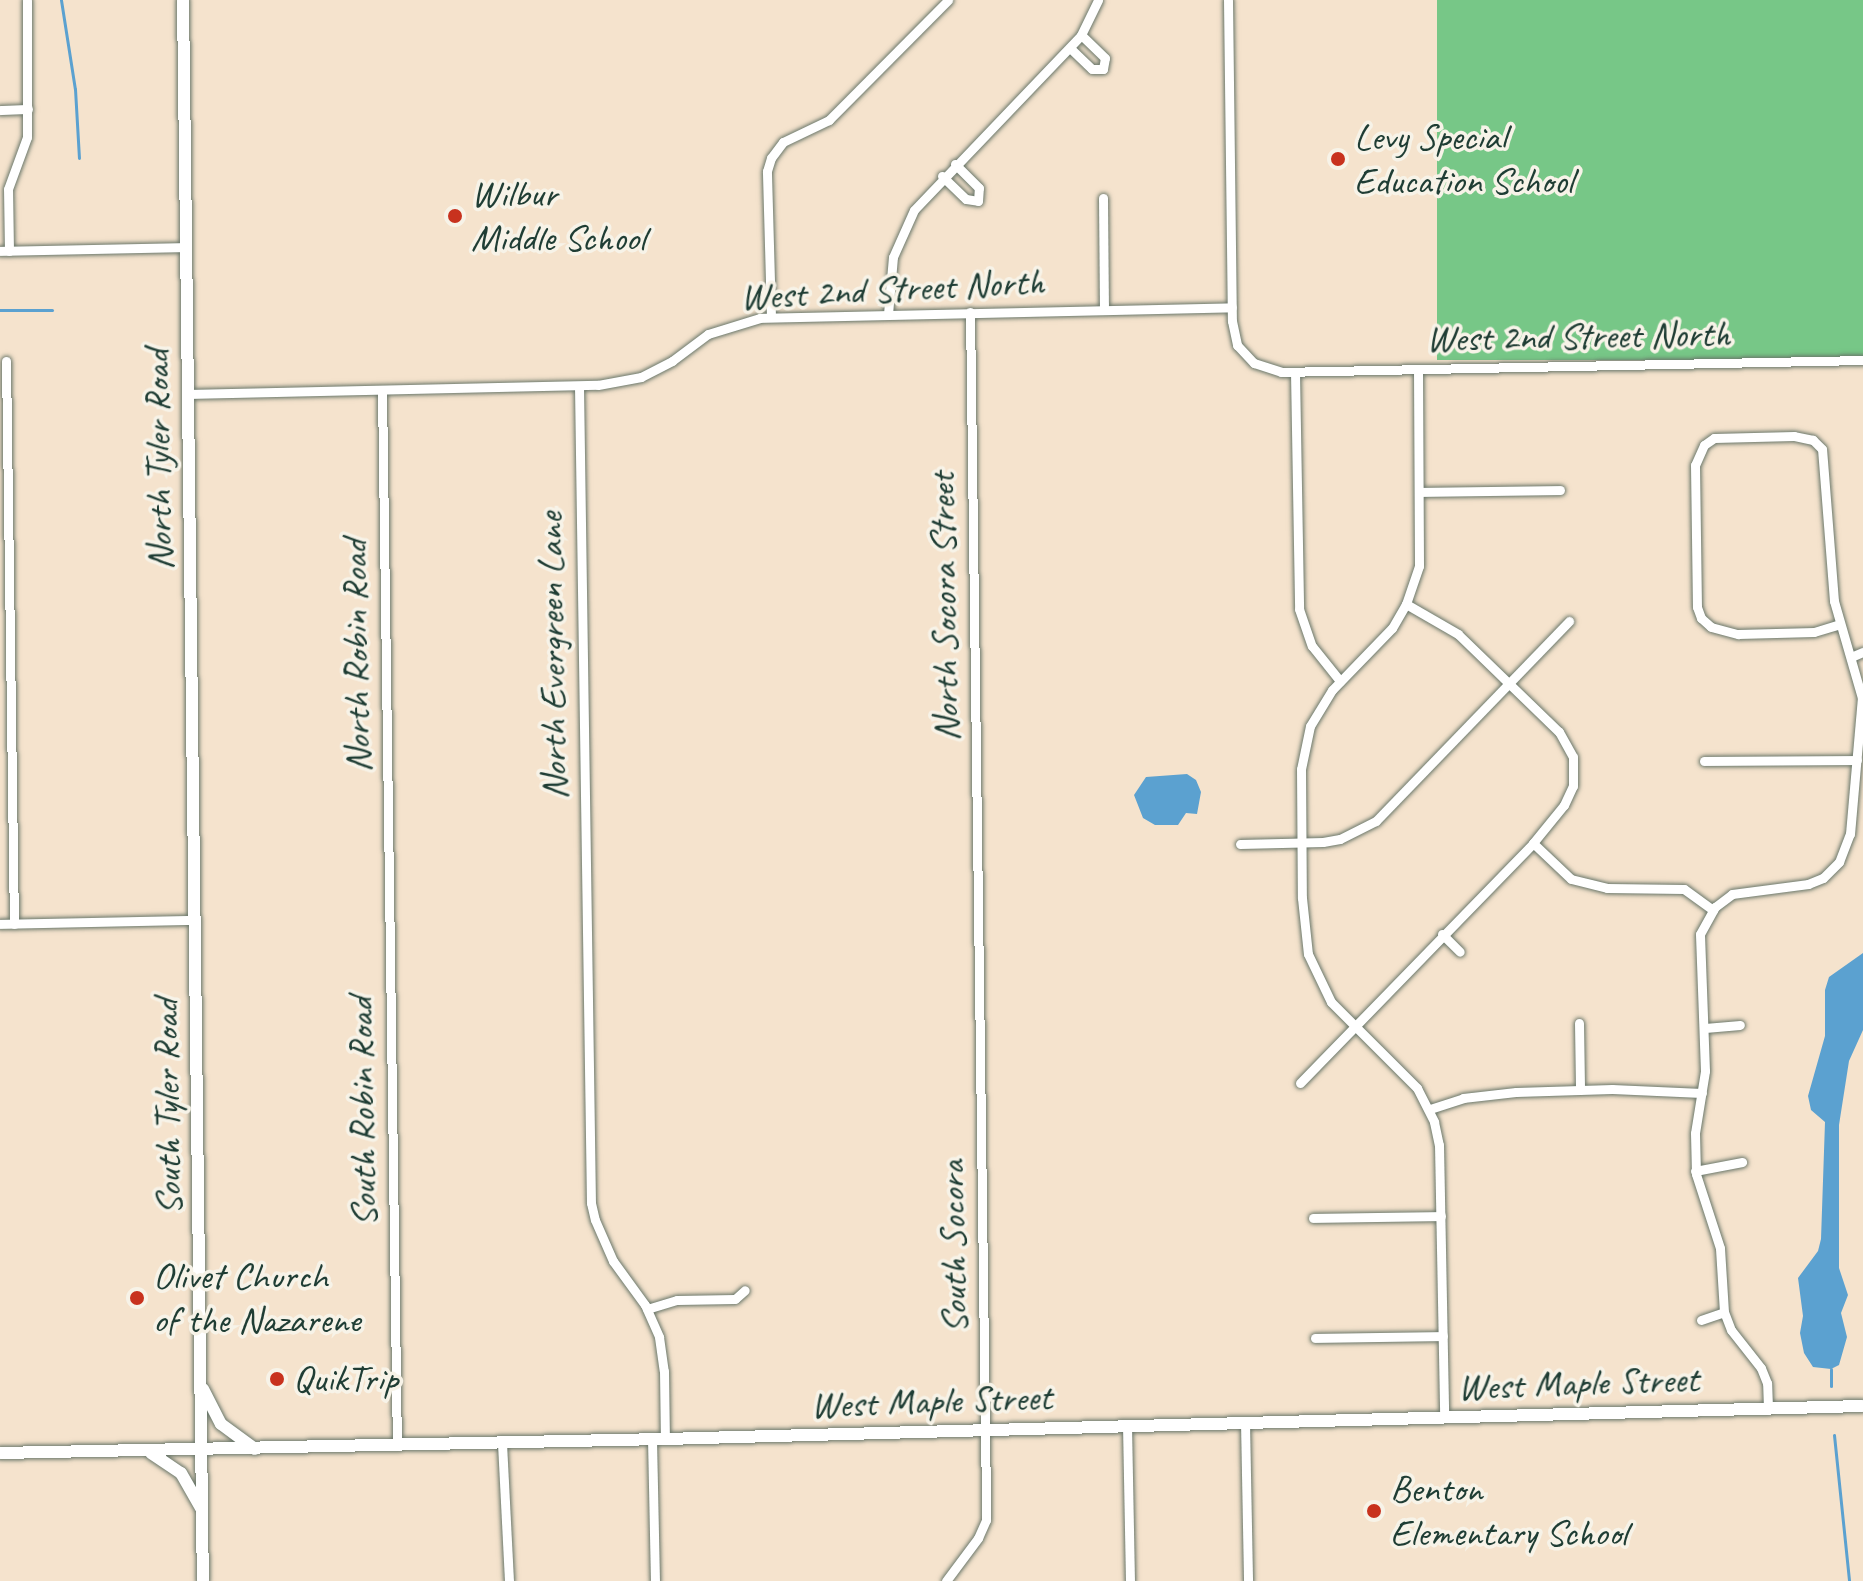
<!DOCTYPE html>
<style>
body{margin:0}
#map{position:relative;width:1863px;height:1581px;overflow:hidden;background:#f5e3cd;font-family:Caveat,sans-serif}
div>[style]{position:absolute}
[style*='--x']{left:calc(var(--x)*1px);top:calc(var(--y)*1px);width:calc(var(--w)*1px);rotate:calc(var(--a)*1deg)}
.green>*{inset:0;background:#77c787;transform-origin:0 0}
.water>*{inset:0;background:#5ba1d0}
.stream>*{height:3px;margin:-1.5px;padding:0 1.5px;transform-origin:1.5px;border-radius:1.5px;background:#5ba1d0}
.roads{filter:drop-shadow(0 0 2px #6a776a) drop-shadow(0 0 2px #6a776a)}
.minor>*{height:9px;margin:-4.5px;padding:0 4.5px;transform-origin:4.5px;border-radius:4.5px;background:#fff}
.major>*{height:12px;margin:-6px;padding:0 6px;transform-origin:6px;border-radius:6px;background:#fff}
.dots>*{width:22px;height:22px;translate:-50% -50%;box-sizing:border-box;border:4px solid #f7f3e8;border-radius:50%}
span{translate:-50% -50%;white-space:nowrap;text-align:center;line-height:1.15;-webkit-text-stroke:7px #f7f3e8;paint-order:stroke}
.poi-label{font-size:38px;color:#1f3d34}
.left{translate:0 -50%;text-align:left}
.street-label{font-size:38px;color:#1f3d34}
</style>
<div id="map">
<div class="green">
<div style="left:1437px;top:0;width:426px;height:360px"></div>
</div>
<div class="water">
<div style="clip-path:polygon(1187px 774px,1196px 780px,1201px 792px,1197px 814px,1186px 813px,1178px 825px,1155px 825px,1143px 818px,1134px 795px,1146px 777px)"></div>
<div style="clip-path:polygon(1863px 953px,1863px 1030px,1849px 1061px,1839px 1125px,1839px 1268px,1848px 1295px,1841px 1313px,1847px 1337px,1839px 1365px,1831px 1369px,1813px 1367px,1804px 1353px,1800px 1333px,1803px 1316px,1798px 1278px,1818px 1251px,1821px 1239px,1825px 1122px,1811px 1110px,1808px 1096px,1825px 1036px,1825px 990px,1829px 977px)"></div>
</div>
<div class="stream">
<div style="--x:61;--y:0;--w:90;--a:81.1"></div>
<div style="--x:75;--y:89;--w:69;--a:86.7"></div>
<div style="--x:0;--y:310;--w:52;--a:0"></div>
<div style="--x:1831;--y:1369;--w:17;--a:90"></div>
<div style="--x:1834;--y:1435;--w:147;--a:84.1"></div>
</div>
<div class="roads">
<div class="minor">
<div style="--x:1228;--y:0;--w:321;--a:89.3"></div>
<div style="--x:1232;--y:321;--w:25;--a:78"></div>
<div style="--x:1237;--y:345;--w:25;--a:47"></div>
<div style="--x:1254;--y:363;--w:28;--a:18"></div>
<div style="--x:1281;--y:372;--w:582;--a:-1.18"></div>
<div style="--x:1070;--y:48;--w:30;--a:44"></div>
<div style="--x:1092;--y:69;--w:11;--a:0"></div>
<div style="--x:1103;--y:69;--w:11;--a:-80"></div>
<div style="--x:1105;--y:58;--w:33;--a:-136"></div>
<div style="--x:0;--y:110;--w:28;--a:-2"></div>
<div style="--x:942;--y:176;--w:33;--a:44"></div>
<div style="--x:966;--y:199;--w:12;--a:9"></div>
<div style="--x:978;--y:201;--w:13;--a:-86"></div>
<div style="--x:979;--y:188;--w:34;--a:-135"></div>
<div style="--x:1103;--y:198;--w:111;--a:89.5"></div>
<div style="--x:0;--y:251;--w:185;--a:-1.2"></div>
<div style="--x:9;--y:251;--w:62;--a:-90.9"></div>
<div style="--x:8;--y:189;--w:55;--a:-69.9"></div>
<div style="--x:27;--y:137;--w:137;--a:-90"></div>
<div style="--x:888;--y:314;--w:57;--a:-85"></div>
<div style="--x:893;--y:257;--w:51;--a:-65.9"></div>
<div style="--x:914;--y:210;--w:242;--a:-46.3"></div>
<div style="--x:1081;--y:35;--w:39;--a:-64"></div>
<div style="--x:771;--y:317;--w:146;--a:-91.6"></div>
<div style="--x:767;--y:171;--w:14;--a:-73"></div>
<div style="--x:771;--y:158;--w:20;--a:-53"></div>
<div style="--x:783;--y:142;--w:51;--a:-25.6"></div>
<div style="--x:829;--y:120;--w:169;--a:-45.2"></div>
<div style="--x:6;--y:361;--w:563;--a:89.19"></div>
<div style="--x:1418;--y:370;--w:196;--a:89.7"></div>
<div style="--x:1419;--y:566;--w:40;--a:108.9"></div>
<div style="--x:1406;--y:604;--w:28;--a:120"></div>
<div style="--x:1392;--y:628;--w:86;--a:134.1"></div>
<div style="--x:1332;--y:690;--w:42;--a:121.4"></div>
<div style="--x:1310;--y:726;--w:44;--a:101.8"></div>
<div style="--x:1301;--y:769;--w:129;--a:89.6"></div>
<div style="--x:1302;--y:898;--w:56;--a:83.9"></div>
<div style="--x:1308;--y:954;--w:53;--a:64.4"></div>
<div style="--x:1331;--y:1002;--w:122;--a:45"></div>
<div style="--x:1417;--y:1088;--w:38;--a:63"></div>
<div style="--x:1434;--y:1122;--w:24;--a:78"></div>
<div style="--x:1439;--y:1145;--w:272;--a:88.9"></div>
<div style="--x:1295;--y:372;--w:237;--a:89"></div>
<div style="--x:1299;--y:609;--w:39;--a:71"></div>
<div style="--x:1312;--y:646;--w:45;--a:51.3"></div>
<div style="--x:579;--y:386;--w:817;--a:89.16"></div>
<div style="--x:591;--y:1203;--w:17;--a:77"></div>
<div style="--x:595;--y:1220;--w:45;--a:66.3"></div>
<div style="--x:613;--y:1261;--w:54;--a:54"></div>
<div style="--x:645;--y:1305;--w:35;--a:66"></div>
<div style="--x:659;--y:1337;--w:34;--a:82"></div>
<div style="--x:664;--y:1371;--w:68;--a:89.2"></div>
<div style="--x:382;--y:390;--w:1056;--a:89.19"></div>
<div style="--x:187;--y:394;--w:411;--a:-1.3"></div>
<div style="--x:598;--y:385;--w:44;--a:-10.5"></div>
<div style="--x:641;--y:377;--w:35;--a:-27"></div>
<div style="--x:672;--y:361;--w:45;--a:-36.9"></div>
<div style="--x:708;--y:334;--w:54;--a:-17.1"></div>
<div style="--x:760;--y:318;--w:472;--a:-1.3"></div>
<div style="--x:1420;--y:492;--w:140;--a:-0.8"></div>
<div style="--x:1851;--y:657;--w:13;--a:-23"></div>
<div style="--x:1704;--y:761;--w:153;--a:-0.4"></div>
<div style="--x:1533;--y:843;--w:52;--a:43.5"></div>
<div style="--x:1571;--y:879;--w:37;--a:14"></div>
<div style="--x:1607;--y:888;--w:77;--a:0.7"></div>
<div style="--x:1684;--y:889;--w:36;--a:36"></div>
<div style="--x:1240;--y:844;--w:83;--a:-1.4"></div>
<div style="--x:1323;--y:842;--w:17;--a:-10"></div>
<div style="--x:1340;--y:839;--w:40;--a:-26.6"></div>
<div style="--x:1376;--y:821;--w:278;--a:-46"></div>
<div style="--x:0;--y:924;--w:194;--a:-1.2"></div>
<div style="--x:1442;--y:934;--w:25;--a:45"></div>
<div style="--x:1579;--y:1023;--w:67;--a:89.1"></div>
<div style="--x:1705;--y:1028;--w:35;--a:-5"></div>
<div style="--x:1300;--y:1083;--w:334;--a:-45.8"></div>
<div style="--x:1533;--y:843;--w:49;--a:-50.8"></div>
<div style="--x:1564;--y:805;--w:21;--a:-65"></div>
<div style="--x:1573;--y:786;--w:29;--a:-90"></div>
<div style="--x:1573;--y:757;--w:29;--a:-119"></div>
<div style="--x:1559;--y:732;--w:141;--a:-135.9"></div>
<div style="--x:1458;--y:634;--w:60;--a:-150"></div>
<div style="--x:1430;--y:1109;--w:35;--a:-18"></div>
<div style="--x:1463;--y:1098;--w:53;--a:-6.5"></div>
<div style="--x:1516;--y:1092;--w:96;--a:-1.8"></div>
<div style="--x:1612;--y:1089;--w:90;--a:2.5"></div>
<div style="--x:1695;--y:1171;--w:48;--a:-10.8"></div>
<div style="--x:1313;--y:1218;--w:128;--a:-0.9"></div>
<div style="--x:647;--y:1309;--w:31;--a:-17"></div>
<div style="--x:677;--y:1300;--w:58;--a:-1"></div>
<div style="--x:735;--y:1299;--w:13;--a:-42"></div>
<div style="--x:1701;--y:1320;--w:24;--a:-19"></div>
<div style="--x:1315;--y:1338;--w:128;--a:-0.9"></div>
<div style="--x:1768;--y:1408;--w:25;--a:-92"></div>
<div style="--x:1767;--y:1383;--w:16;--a:-112"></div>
<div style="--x:1761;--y:1368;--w:48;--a:-128.3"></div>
<div style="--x:1731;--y:1330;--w:19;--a:-111"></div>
<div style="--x:1724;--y:1312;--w:64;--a:-93.6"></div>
<div style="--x:1720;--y:1248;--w:78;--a:-108"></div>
<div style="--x:1696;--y:1174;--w:41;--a:-91.4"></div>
<div style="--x:1695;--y:1133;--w:63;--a:-80.8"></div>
<div style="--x:1705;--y:1071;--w:137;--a:-92.1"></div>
<div style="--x:1700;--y:934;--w:31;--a:-61"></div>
<div style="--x:1715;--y:907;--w:21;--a:-37"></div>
<div style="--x:1732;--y:894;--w:77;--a:-7.5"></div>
<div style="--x:1808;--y:884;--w:16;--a:-22"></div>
<div style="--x:1823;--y:878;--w:23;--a:-45"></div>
<div style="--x:1839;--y:862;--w:30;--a:-69"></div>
<div style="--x:1850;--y:834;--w:137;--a:-85"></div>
<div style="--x:1862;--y:698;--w:101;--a:-106.1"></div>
<div style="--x:1834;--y:601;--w:152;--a:-94.5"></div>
<div style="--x:1822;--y:449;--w:13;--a:-135"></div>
<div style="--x:1813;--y:440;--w:19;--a:-168"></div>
<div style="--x:1794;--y:436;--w:80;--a:178.6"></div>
<div style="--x:1714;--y:438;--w:12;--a:145"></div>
<div style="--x:1704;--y:445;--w:22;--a:114"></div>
<div style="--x:1695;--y:465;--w:142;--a:89.2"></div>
<div style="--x:1697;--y:607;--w:12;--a:70"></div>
<div style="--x:1701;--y:618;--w:13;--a:42"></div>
<div style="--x:1711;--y:627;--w:28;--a:15"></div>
<div style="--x:1738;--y:634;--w:76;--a:-1.5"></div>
<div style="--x:1814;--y:632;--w:27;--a:-17"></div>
<div style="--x:1245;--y:1422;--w:159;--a:88.9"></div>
<div style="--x:1127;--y:1425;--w:156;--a:88.9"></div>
<div style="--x:652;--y:1439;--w:142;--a:88.8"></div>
<div style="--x:502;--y:1443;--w:138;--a:87.1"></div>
<div style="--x:946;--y:1581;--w:54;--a:-53.3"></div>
<div style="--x:978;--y:1538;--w:20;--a:-66"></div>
<div style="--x:986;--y:1520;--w:18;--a:-90"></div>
<div style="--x:986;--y:1502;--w:1190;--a:-90.77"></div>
</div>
<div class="major">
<div style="--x:183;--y:0;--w:1581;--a:89.28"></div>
<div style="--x:203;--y:1389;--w:39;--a:63"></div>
<div style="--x:221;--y:1424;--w:42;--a:36.3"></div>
<div style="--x:0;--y:1453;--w:665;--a:-1.21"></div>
<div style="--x:665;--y:1439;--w:1198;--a:-1.58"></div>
<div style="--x:151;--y:1453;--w:36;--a:34"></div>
<div style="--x:181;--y:1473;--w:40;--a:60.3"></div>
</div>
</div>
<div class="dots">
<div style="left:1338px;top:159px;background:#c8321e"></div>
<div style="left:455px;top:216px;background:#c8321e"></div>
<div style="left:137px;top:1298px;background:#c8321e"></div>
<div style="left:277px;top:1379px;background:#c8321e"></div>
<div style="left:1374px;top:1511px;background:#c8321e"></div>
</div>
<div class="poi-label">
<span class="left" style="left:1354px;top:159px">Levy Special<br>Education School</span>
<span class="left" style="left:471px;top:216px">Wilbur<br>Middle School</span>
<span class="left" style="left:153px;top:1298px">Olivet Church<br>of the Nazarene</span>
<span class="left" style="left:293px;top:1379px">QuikTrip</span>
<span class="left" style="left:1390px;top:1511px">Benton<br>Elementary School</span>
</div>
<div class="street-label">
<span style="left:892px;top:289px;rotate:-3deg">West 2nd Street North</span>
<span style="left:1578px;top:336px;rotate:-1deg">West 2nd Street North</span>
<span style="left:158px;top:460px;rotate:-91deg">North Tyler Road</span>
<span style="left:944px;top:607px;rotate:-91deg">North Socora Street</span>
<span style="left:356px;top:656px;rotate:-91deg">North Robin Road</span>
<span style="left:552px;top:656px;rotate:-91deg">North Evergreen Lane</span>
<span style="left:167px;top:1107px;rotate:-91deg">South Tyler Road</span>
<span style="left:362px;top:1112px;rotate:-91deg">South Robin Road</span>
<span style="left:953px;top:1247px;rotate:-91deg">South Socora</span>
<span style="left:1578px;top:1383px;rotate:-2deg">West Maple Street</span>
<span style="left:931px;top:1401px;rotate:-2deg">West Maple Street</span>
</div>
</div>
